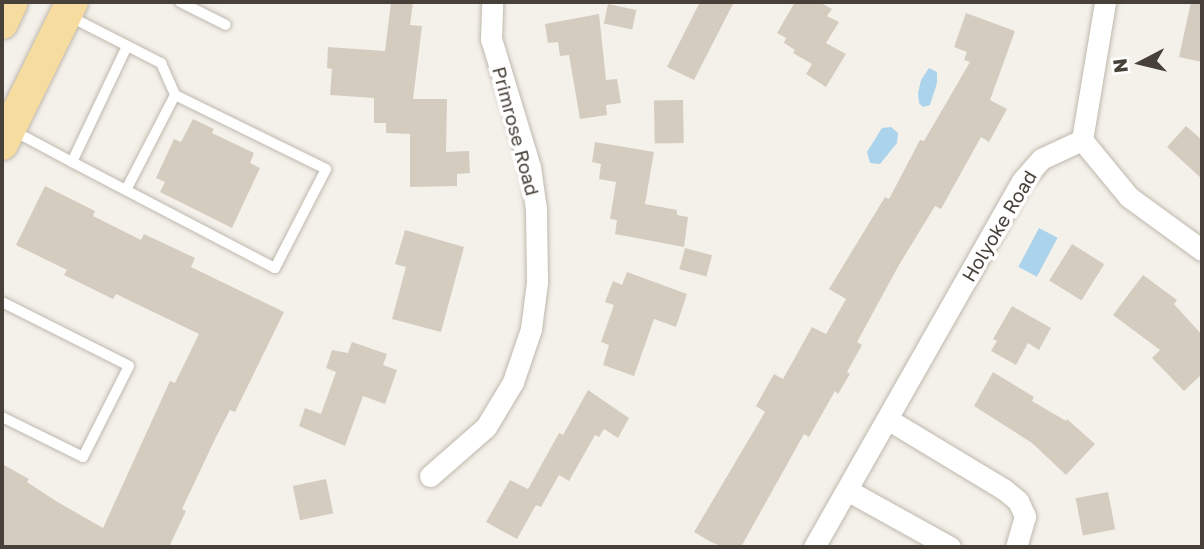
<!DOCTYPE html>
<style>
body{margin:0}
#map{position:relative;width:1204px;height:549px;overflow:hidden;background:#f4f1ea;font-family:"Golos Text",sans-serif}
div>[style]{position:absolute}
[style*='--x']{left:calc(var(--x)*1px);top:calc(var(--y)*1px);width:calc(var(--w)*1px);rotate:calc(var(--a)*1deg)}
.water>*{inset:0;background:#acd3ec;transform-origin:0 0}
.building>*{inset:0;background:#d5ccc0;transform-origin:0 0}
.roads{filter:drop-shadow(0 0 2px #bfb8ad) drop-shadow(0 0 2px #bfb8ad)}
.service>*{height:10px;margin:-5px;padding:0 5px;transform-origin:5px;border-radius:5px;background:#fff}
.minor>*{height:21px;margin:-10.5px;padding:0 10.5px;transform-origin:10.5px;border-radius:10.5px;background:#fff}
.primary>*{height:32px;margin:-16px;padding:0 16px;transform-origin:16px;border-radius:16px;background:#f7dca0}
span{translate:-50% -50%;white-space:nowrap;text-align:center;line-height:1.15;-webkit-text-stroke:7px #fff;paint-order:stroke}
.street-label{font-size:19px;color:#474139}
.frame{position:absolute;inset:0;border:4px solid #474139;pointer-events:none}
.north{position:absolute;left:1106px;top:28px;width:70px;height:70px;-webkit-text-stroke:5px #fff;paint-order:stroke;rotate:263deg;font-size:19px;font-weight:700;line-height:28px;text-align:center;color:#474139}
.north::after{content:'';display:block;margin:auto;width:24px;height:32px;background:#474139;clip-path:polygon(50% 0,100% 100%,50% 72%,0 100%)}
</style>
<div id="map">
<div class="water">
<div style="clip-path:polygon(929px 68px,937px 72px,937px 83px,930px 105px,923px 107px,919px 103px,918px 93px,921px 80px)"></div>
<div style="clip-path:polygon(891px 127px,898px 133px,897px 143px,880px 164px,870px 163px,867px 152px,882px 128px)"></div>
<div style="left:1039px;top:228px;width:21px;height:44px;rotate:28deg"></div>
</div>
<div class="building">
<div style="clip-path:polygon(391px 2px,413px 2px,410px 25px,422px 26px,413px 99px,447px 99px,446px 152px,469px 151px,470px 173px,457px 174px,457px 186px,410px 187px,410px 134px,386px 133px,386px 123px,374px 123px,374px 98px,330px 95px,332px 69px,327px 68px,328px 47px,385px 51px)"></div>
<div style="clip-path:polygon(700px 2px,734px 2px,694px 80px,667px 67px)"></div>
<div style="clip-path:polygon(795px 2px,819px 2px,832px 9px,827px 16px,839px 22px,826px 43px,846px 54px,826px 87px,806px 74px,812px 64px,793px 53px,795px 50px,784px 43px,786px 38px,777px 33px)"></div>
<div style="clip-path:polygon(1191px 2px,1202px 2px,1202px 62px,1179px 57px)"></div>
<div style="left:608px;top:4px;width:29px;height:20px;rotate:12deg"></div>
<div style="clip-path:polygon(966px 13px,1015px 31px,990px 100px,1007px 109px,989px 142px,981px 137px,941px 209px,935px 206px,899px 265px,857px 342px,862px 345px,847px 372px,850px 374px,838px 394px,835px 391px,809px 437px,804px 434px,741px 547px,723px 547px,711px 542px,694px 532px,765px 412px,756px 406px,774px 374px,783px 379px,812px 327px,826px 334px,846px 299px,829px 289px,885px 197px,889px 199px,920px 140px,924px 141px,970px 62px,964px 60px,967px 52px,954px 47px)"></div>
<div style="clip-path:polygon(599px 14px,606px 80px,617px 79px,621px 103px,606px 105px,607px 115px,580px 119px,569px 55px,560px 56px,558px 42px,548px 43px,545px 24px)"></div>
<div style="left:683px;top:100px;width:43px;height:29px;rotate:89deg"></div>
<div style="clip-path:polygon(193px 119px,214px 129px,212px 133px,254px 153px,250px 163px,260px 168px,232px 228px,160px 192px,165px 182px,156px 178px,174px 139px,181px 142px)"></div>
<div style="clip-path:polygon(1186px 126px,1202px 140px,1202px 179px,1167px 147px)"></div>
<div style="clip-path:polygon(595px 142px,654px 152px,645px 204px,677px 210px,677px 215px,688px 217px,684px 247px,615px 234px,617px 220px,610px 219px,616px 182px,599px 179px,601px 164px,592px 162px)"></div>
<div style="clip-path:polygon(45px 186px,95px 211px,93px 216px,141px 240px,144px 234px,195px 258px,191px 267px,284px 312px,235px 412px,230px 410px,217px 435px,182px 509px,186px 511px,169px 547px,2px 547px,2px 464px,29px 479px,27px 482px,56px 501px,103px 528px,170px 381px,175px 383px,199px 334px,116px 294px,113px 299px,64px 275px,67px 270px,16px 245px)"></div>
<div style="clip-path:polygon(405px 230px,464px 247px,441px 332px,392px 319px,406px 267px,395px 264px)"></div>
<div style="left:1072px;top:244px;width:38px;height:43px;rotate:32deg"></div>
<div style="left:685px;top:248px;width:28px;height:22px;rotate:15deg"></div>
<div style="clip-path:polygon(627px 272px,687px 294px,676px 327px,654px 319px,634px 376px,603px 365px,609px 345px,601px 342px,614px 305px,605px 302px,613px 281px,622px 285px)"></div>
<div style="clip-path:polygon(1143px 275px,1177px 300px,1174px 304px,1202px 335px,1202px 374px,1184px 391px,1152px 358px,1160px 350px,1113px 315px)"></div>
<div style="clip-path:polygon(1012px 306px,1051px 328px,1039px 350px,1028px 343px,1016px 365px,991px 351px,997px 341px,993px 339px)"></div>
<div style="clip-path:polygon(352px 342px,387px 354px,383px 365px,397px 370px,385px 404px,363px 396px,345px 446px,299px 426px,305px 408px,321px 414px,336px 372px,326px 368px,332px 350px,348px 353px)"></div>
<div style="clip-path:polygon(993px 372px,1034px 397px,1032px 401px,1066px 421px,1067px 419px,1095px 444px,1066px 475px,1032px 443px,974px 406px)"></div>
<div style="clip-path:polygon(588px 390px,629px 418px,618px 438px,604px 429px,599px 437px,595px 435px,569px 481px,559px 475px,541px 507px,536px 505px,517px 539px,486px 522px,510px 480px,528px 489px,559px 433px,563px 435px)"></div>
<div style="left:326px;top:479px;width:35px;height:34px;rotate:78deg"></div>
<div style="left:1108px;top:492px;width:38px;height:33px;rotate:79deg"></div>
</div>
<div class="roads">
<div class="service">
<div style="--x:180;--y:2;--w:51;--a:26.6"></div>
<div style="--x:67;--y:15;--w:106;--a:27.1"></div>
<div style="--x:161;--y:63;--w:35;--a:66"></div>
<div style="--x:12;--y:130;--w:68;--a:28.1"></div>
<div style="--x:72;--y:162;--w:229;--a:27.6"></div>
<div style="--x:275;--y:268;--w:111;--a:-62.7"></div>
<div style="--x:326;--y:169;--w:168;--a:-153.9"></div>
<div style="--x:175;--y:95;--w:107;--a:117.3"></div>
<div style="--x:72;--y:162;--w:128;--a:-64.6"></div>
<div style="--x:2;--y:302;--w:142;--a:26.7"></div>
<div style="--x:129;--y:366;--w:102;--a:116.8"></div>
<div style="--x:83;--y:457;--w:90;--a:-153.7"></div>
</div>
<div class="minor">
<div style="--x:1082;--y:140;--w:74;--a:50.5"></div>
<div style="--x:1129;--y:197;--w:90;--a:36"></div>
<div style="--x:889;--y:420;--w:135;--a:31.1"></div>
<div style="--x:1005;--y:490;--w:17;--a:40"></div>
<div style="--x:1018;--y:501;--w:17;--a:65"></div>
<div style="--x:1025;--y:516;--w:32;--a:106"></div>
<div style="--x:430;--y:476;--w:74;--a:-41.2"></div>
<div style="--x:486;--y:427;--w:52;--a:-59"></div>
<div style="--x:513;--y:382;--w:56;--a:-71.2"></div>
<div style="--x:531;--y:329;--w:47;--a:-82.7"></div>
<div style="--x:537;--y:282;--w:73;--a:-90.8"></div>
<div style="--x:536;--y:209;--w:42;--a:-98.1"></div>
<div style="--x:530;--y:167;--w:134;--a:-106.9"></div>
<div style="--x:491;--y:39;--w:37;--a:-88"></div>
<div style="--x:847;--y:490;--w:118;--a:29"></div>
<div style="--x:814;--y:547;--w:421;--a:-60.4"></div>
<div style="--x:1022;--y:181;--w:29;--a:-49"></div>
<div style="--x:1041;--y:159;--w:45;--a:-24.9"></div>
<div style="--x:1082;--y:140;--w:140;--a:-80.5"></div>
</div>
<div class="primary">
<div style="--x:2;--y:23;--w:23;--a:-65"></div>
<div style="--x:2;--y:144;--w:158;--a:-63.8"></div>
</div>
</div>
<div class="street-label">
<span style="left:516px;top:131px;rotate:75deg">Primrose Road</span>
<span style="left:999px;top:226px;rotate:-59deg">Holyoke Road</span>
</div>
<div class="frame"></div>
<div class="north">N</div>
</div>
